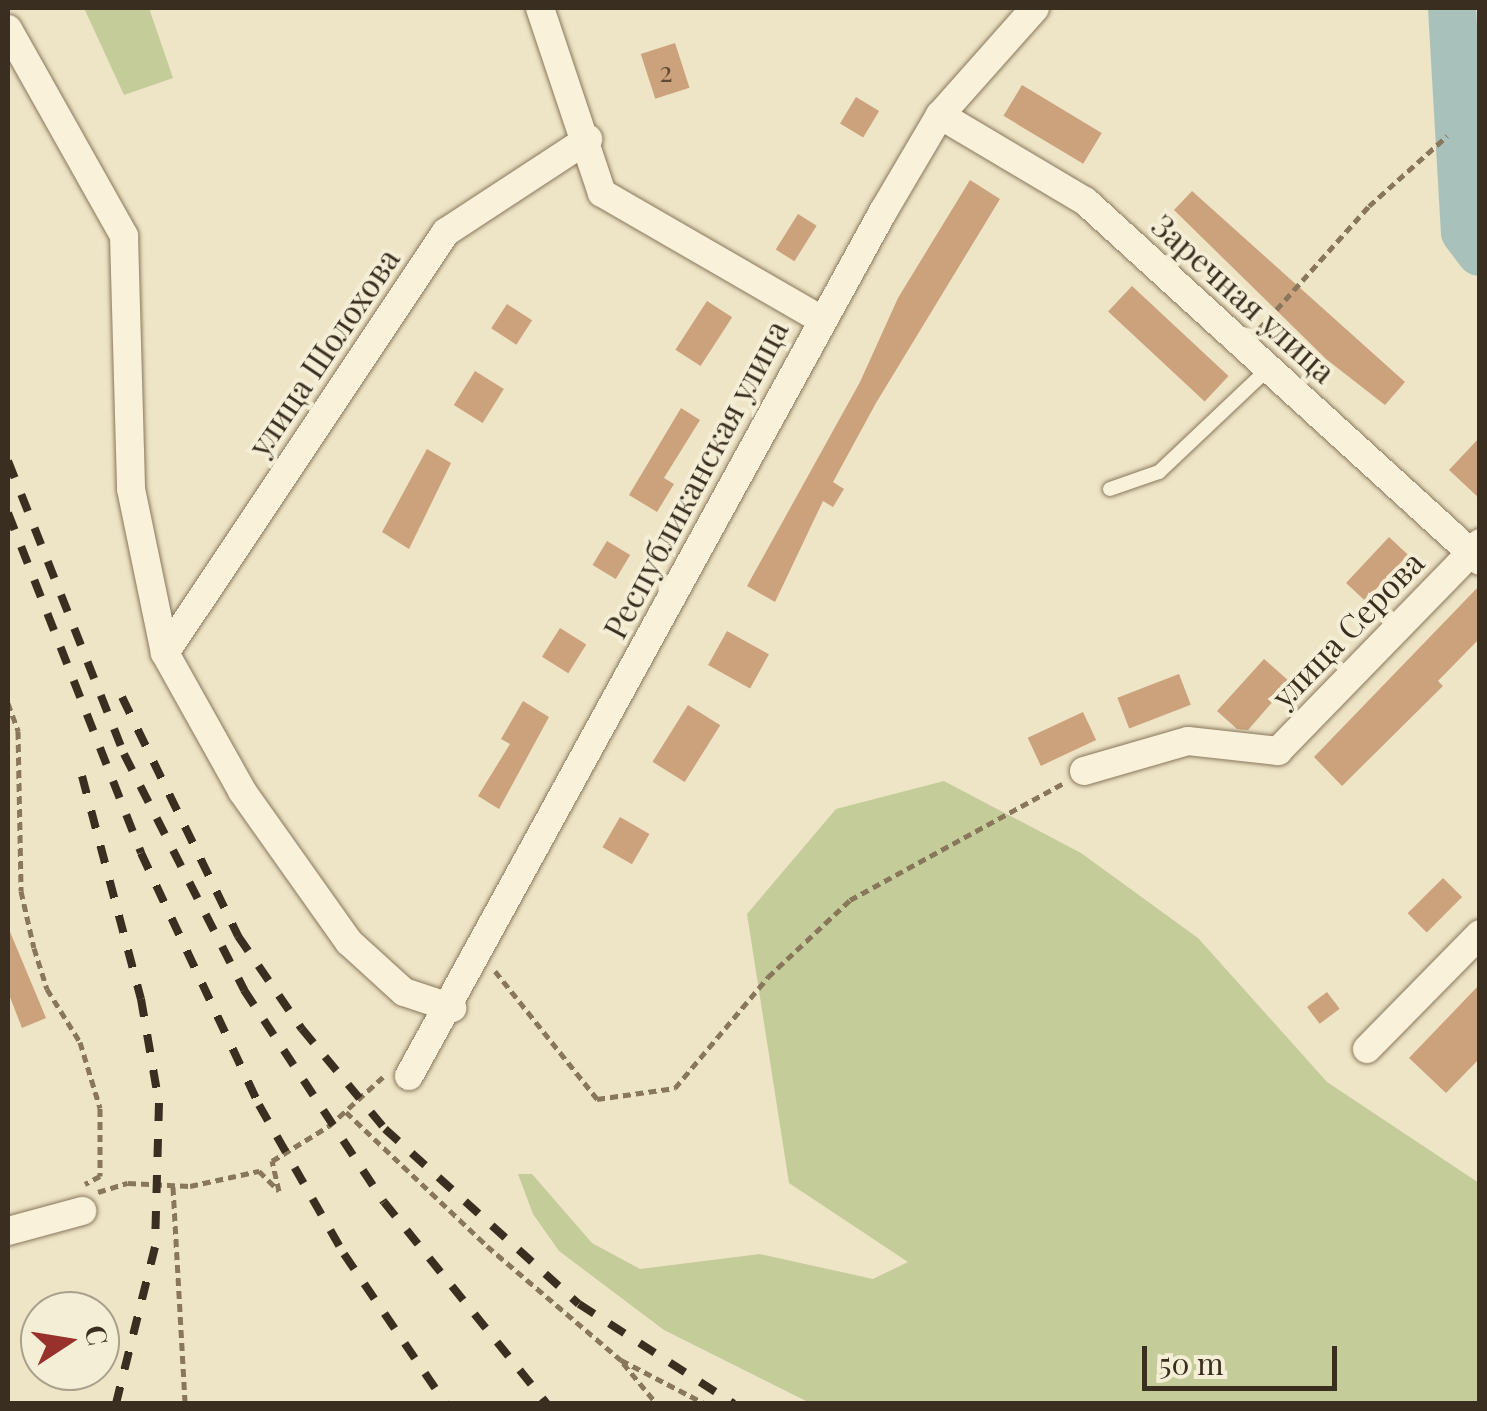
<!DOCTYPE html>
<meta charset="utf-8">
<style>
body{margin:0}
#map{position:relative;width:1487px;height:1411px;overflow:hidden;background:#eee4c6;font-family:"Playfair Display",serif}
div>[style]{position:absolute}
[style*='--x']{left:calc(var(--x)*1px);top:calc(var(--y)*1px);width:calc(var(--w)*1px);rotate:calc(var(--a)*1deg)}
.green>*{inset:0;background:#c4cc9a}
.river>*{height:48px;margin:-24px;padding:0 24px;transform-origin:24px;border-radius:24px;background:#a8c2bb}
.building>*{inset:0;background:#cca27d;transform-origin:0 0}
.path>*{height:5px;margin-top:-2.5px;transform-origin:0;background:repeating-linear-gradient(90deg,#89775c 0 8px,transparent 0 13px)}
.roads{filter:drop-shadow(0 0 2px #89775c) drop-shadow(0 0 2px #89775c)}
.lane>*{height:14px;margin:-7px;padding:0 7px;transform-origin:7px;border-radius:7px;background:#f9f1da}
.street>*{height:28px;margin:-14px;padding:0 14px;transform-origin:14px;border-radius:14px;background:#f9f1da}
.rail>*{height:8px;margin-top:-4px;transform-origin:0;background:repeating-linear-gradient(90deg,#3a2e20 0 18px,transparent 0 36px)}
span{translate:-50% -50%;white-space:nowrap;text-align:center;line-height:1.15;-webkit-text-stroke:8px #f5eed6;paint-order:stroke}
.number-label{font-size:28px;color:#5e4b37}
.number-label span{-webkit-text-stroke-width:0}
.street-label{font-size:32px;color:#3a2e20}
.frame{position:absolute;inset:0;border:10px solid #3a2e20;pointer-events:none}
.north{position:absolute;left:20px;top:1291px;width:100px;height:100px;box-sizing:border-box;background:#f5eed6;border:2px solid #aaa18d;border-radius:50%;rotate:78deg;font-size:28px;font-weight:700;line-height:40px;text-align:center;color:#3a2e20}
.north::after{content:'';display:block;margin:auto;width:35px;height:45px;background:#98312c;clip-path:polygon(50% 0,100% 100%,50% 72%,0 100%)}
.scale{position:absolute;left:1142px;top:1346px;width:195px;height:45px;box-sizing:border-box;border:5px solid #3a2e20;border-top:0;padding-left:12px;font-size:30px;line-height:35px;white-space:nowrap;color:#3a2e20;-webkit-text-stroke:8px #f5eed6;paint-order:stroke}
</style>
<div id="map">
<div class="green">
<div style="clip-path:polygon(84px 8px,149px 8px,173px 78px,124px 95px)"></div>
<div style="clip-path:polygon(944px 781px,1081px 853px,1198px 938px,1327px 1082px,1479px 1183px,1479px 1403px,810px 1403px,664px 1330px,559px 1251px,533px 1214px,518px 1174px,532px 1174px,592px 1243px,640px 1269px,760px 1254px,873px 1279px,908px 1262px,789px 1183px,747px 914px,836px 809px)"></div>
</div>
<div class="river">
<div style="--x:1452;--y:8;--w:224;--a:86.7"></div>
<div style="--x:1465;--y:232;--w:25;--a:53"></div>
</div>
<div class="building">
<div style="left:675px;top:43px;width:47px;height:36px;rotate:72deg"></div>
<div style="left:1022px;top:85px;width:93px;height:36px;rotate:31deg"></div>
<div style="left:856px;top:97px;width:27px;height:31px;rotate:31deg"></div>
<div style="clip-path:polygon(970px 180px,1000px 199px,876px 403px,833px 482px,844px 489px,833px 507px,823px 501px,775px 602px,747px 586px,860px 382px,898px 298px)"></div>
<div style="clip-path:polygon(1192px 191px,1405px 382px,1385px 405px,1326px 359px,1174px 210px)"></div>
<div style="left:798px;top:214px;width:22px;height:42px;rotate:32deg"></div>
<div style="left:1132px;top:286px;width:132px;height:35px;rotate:43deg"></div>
<div style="left:707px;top:301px;width:30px;height:58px;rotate:33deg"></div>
<div style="left:507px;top:304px;width:30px;height:29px;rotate:33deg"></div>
<div style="left:475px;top:371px;width:34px;height:40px;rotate:32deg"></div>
<div style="clip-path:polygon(681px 408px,700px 420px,664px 478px,674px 484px,657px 512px,629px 495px)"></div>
<div style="clip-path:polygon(1480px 437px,1480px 499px,1449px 470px)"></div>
<div style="clip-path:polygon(427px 449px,451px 463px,409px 549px,382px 532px)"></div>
<div style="left:1389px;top:537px;width:26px;height:63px;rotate:43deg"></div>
<div style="left:607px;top:541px;width:27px;height:28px;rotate:31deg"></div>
<div style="clip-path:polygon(1480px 585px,1480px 638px,1438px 681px,1443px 686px,1342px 786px,1314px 757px)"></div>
<div style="left:560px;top:628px;width:31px;height:34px;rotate:32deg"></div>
<div style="left:727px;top:631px;width:48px;height:39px;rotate:29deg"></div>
<div style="clip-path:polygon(1264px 659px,1290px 682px,1248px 730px,1237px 729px,1217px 711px)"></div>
<div style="left:1179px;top:674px;width:33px;height:66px;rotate:69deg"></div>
<div style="clip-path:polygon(523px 701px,549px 717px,499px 809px,478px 796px,510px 744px,501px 739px)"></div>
<div style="left:688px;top:705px;width:38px;height:67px;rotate:32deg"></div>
<div style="left:1083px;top:712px;width:31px;height:61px;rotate:65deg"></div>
<div style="left:620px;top:817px;width:34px;height:35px;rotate:30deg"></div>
<div style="left:1443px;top:878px;width:27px;height:50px;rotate:45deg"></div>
<div style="clip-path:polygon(8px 927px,46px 1018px,22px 1028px,8px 992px)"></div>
<div style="clip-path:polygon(1480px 984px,1480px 1058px,1446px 1093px,1409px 1058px)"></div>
<div style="left:1327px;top:992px;width:21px;height:25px;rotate:53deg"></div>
</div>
<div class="path">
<div style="--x:1259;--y:329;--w:165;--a:-48.2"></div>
<div style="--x:1369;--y:206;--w:105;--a:-41.9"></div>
<div style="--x:8;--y:703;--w:30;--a:70"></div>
<div style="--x:18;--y:731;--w:160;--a:88.9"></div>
<div style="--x:21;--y:891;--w:58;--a:77.2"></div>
<div style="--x:34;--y:948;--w:43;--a:72.4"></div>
<div style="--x:47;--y:989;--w:62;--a:58.1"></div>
<div style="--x:80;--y:1042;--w:69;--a:73.1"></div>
<div style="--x:100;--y:1108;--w:68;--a:90"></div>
<div style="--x:100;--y:1176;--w:17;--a:152"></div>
<div style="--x:495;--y:971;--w:164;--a:51.4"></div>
<div style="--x:597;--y:1099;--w:79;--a:-8"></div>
<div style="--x:675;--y:1088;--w:145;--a:-50"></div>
<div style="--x:768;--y:977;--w:112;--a:-43.2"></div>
<div style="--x:850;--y:900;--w:244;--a:-28.7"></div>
<div style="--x:346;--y:1112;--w:195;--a:43.5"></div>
<div style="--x:487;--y:1246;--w:176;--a:40.4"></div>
<div style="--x:621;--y:1360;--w:96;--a:27.4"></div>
<div style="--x:173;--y:1187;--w:217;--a:86.8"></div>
<div style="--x:98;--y:1192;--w:31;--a:-17"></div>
<div style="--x:128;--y:1183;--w:62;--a:2.8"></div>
<div style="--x:190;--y:1186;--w:71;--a:-12.3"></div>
<div style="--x:259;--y:1171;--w:28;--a:45"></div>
<div style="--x:279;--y:1191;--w:31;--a:-103"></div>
<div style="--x:272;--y:1161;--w:67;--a:-31.6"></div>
<div style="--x:329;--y:1126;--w:73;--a:-42.2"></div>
<div style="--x:623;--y:1363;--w:53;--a:50.3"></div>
</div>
<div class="roads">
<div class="lane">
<div style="--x:1110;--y:489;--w:52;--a:-19.1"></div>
<div style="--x:1159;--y:472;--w:151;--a:-43.4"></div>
</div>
<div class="street">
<div style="--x:540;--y:8;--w:195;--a:71.5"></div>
<div style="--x:602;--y:193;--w:252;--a:30"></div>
<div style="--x:8;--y:29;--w:237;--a:60.7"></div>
<div style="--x:124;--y:236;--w:253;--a:88.4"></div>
<div style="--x:131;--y:489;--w:167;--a:78.3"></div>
<div style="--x:165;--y:653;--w:158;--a:60.8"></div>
<div style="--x:242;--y:791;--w:185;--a:54.7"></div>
<div style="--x:349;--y:942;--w:74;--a:42.3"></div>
<div style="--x:404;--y:992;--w:51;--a:18.4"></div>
<div style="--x:940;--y:115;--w:169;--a:30.7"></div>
<div style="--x:1085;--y:201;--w:534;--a:42.35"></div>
<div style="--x:165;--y:653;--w:506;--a:-56.28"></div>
<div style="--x:446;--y:232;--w:170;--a:-33.2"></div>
<div style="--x:1084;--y:771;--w:108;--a:-16.1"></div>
<div style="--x:1188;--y:741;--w:91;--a:6.3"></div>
<div style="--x:1278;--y:751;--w:290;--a:-45.8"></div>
<div style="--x:1367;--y:1049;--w:161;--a:-45.5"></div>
<div style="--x:409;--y:1076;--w:988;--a:-61.26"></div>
<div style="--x:884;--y:210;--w:110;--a:-59.5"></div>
<div style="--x:940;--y:115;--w:143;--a:-48.4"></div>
<div style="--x:8;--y:1231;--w:77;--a:-15.1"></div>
</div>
</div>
<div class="rail">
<div style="--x:8;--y:461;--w:315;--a:68.4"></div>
<div style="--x:124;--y:754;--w:265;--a:63"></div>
<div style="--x:244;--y:990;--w:254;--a:56.6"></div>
<div style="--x:384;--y:1202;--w:260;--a:51.1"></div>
<div style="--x:8;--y:513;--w:365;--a:68.6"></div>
<div style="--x:141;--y:853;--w:278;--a:64.9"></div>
<div style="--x:259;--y:1105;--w:172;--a:60.3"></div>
<div style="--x:344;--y:1254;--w:181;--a:55.8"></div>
<div style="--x:122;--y:697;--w:266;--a:64.1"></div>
<div style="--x:238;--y:936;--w:113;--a:55.5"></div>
<div style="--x:302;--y:1029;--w:130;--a:50.3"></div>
<div style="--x:385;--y:1129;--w:261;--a:42.1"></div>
<div style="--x:579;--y:1304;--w:184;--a:32.8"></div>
<div style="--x:82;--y:776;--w:231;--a:75.2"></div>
<div style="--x:141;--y:999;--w:106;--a:80.2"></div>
<div style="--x:159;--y:1103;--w:144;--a:91.6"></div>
<div style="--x:155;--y:1247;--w:162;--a:104"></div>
</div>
<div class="number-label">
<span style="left:666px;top:71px">2</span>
</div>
<div class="street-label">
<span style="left:1244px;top:298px;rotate:42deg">Заречная улица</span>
<span style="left:323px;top:352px;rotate:-56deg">улица Шолохова</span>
<span style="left:695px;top:479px;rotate:-62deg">Республиканская улица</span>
<span style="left:1347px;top:629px;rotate:-46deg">улица Серова</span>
</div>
<div class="frame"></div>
<div class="north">С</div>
<div class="scale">50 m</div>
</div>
